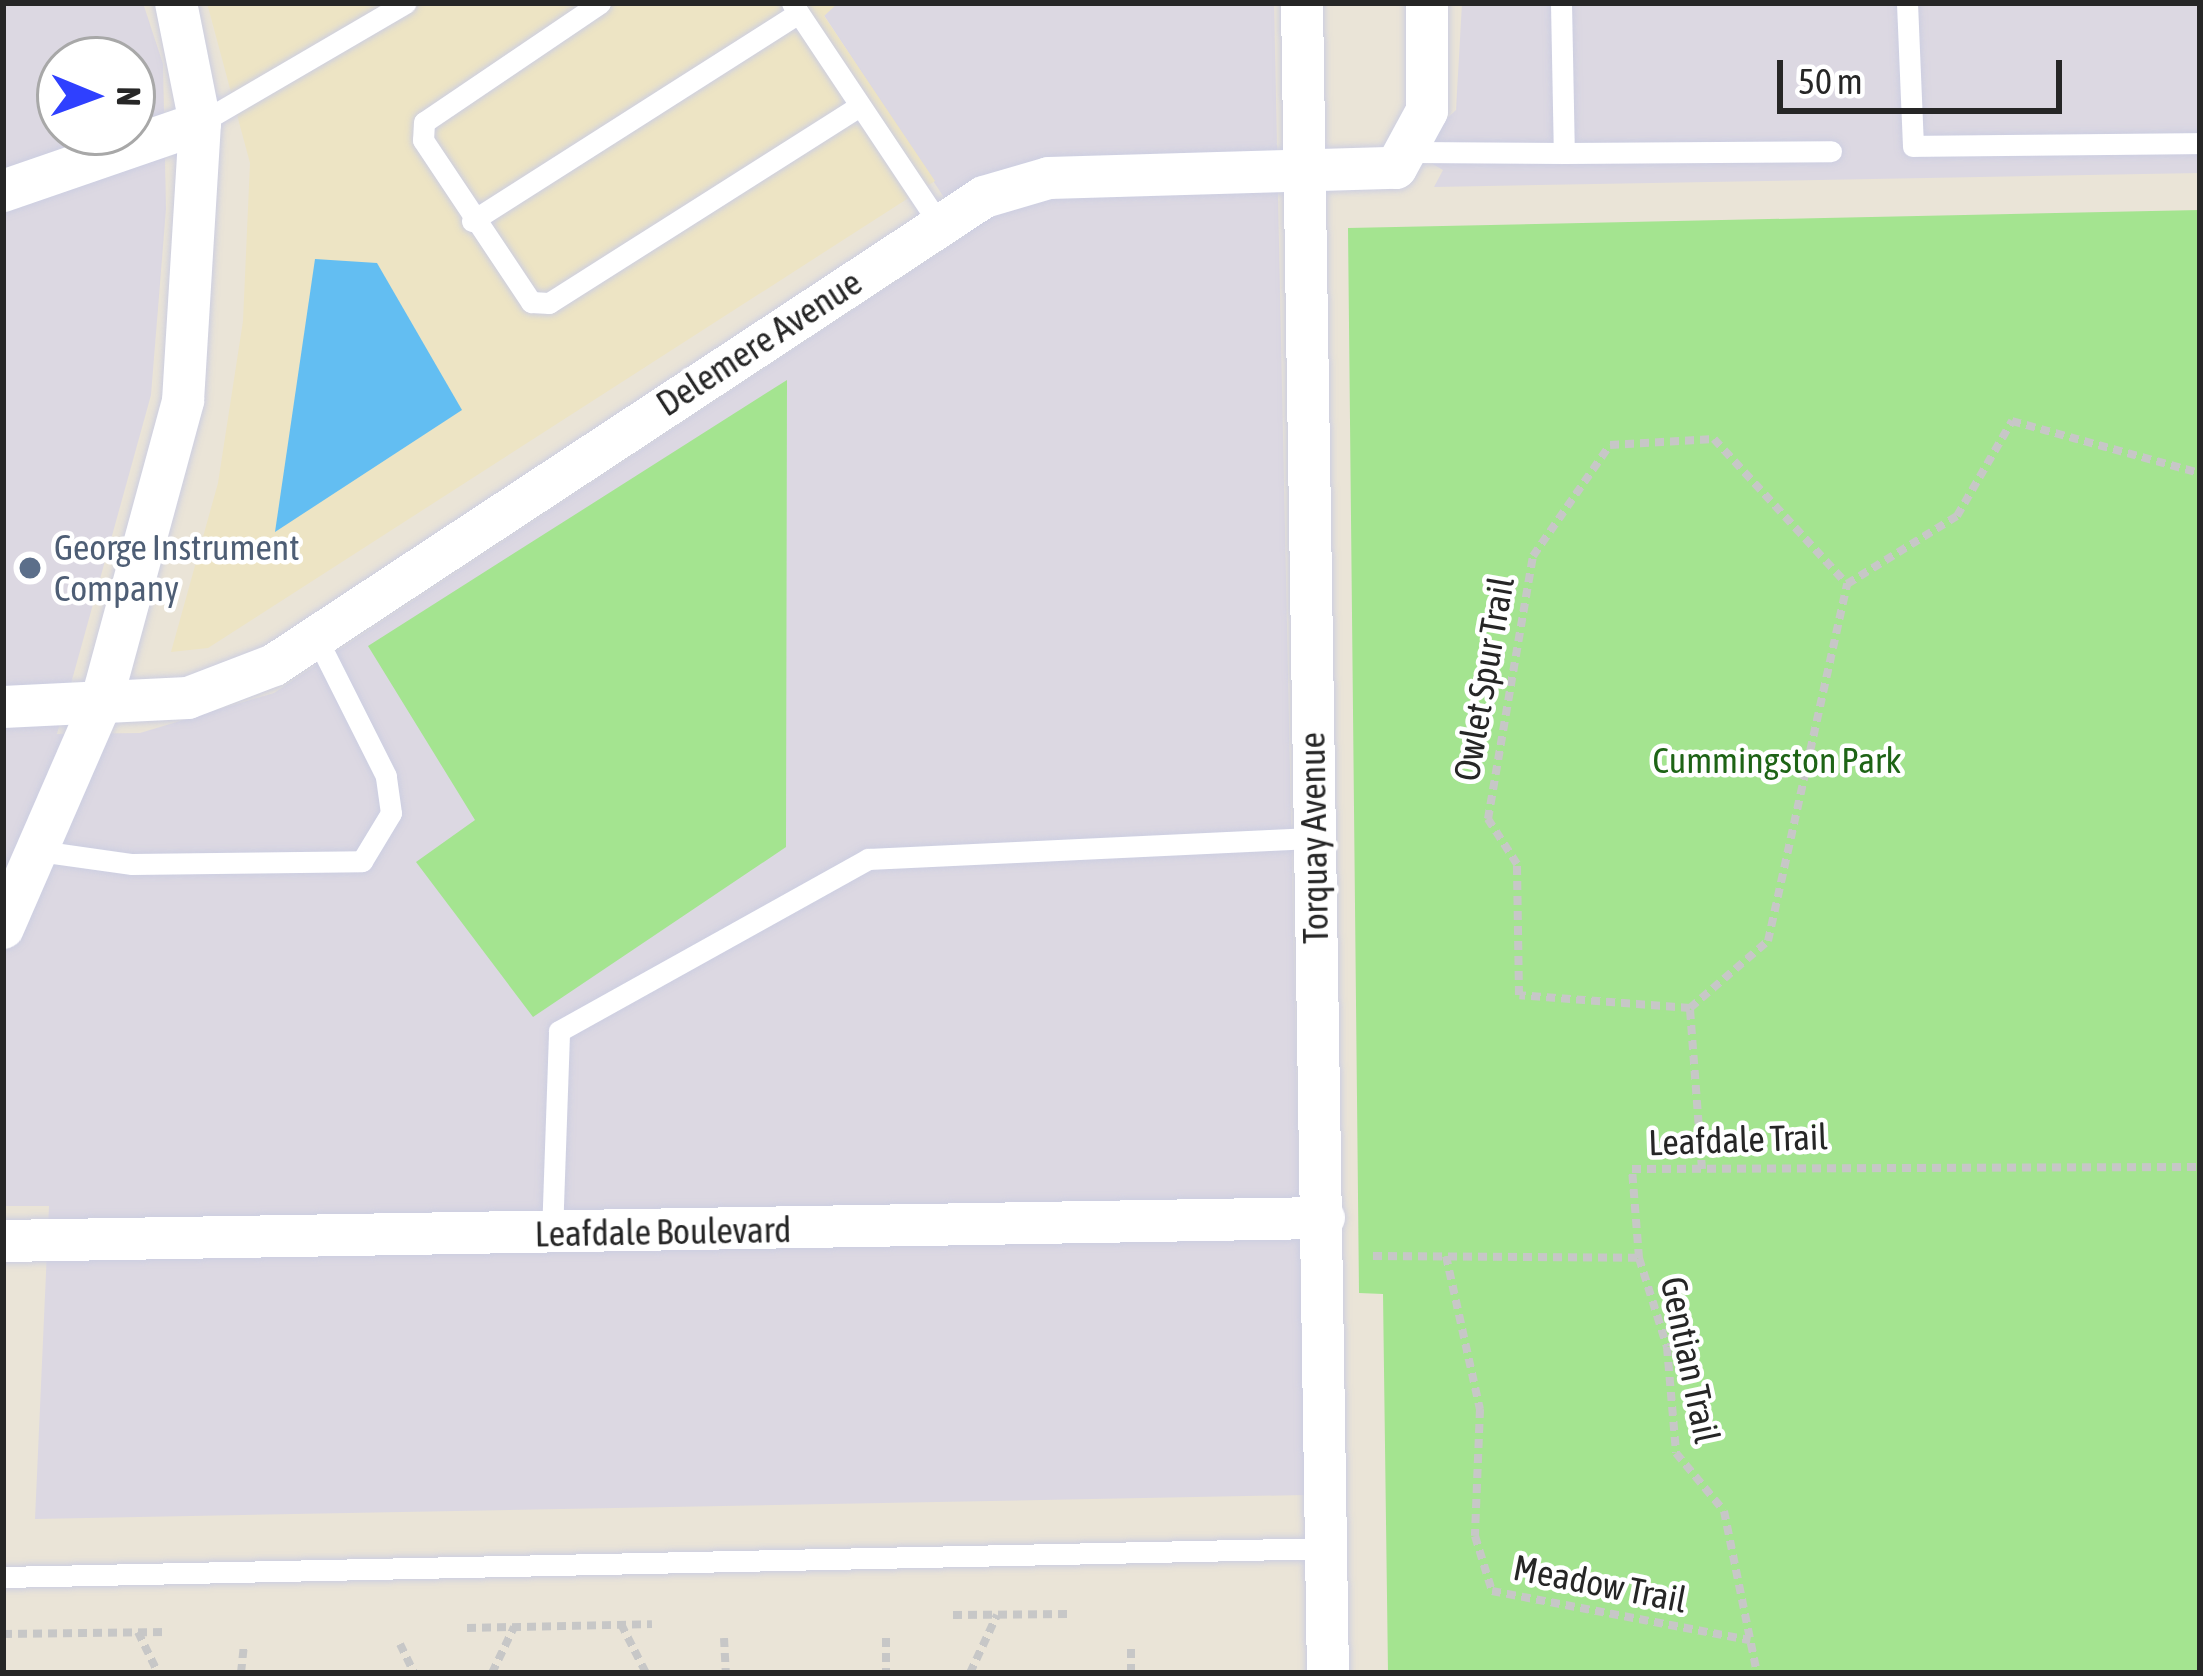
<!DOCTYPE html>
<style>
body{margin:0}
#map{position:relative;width:2203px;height:1676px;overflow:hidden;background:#eae4d7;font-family:"Asap Condensed",sans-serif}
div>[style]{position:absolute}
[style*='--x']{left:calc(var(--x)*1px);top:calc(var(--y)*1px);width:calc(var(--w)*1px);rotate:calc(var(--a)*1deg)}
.industrial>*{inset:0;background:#dcd8e2}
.education>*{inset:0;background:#ede4c4}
.green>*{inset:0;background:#a4e490}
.water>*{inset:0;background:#63bef2}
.path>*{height:8px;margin-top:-4px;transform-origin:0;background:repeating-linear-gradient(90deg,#c7c7c7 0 9px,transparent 0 15px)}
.roads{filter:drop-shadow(0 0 3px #cccee1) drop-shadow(0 0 3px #cccee1)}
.service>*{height:21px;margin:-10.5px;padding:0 10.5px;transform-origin:10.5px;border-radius:10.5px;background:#fff}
.minor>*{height:42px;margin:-21px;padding:0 21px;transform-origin:21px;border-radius:21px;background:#fff}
.dots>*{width:33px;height:33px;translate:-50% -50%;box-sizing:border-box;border:6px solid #fff;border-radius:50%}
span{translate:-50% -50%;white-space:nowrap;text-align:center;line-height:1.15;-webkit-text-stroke:9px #fff;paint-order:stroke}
.street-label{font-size:36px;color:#262626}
.service-label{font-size:36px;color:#4e5e75}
.left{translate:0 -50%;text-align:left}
.park-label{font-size:36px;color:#1e6416}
.frame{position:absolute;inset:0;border:6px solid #262626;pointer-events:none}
.north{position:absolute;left:36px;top:36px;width:120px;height:120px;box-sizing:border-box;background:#fff;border:3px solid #a8a8a8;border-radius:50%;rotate:91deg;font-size:33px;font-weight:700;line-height:48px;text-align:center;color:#262626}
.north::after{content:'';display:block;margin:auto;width:42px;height:54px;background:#2f40ff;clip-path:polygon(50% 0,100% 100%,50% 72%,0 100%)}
.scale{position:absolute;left:1777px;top:60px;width:285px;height:54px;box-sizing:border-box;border:6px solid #262626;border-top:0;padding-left:15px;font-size:36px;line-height:42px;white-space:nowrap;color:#262626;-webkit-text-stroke:9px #fff;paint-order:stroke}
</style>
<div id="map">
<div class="industrial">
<div style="clip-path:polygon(evenodd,3px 3px,143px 3px,163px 64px,166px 209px,151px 395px,57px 734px,140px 733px,274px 693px,968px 234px,824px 15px,838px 3px,1274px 3px,1305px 1495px,35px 1519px,49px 1206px,3px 1206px,3px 3px,60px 60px,132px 60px,132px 132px,60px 132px,60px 60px)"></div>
<div style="clip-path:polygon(1462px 3px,2200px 3px,2200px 173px,1434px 187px,1443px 170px,1412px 152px,1456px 110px)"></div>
</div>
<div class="education">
<div style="clip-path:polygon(207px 3px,838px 3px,824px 16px,935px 181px,208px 648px,171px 652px,218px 483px,243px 321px,250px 163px)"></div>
</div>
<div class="green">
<div style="clip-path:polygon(2200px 210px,2200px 1673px,1388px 1673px,1383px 1294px,1359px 1293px,1348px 228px)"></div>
<div style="clip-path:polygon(787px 380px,786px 847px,533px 1017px,416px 862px,475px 820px,368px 646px)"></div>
</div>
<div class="water">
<div style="clip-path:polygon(315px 259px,377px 263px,462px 410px,275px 532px)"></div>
</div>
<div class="path">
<div style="--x:1690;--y:1008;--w:171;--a:-175.7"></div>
<div style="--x:1519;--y:995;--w:131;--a:-90.9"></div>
<div style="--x:1517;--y:864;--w:54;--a:-122.8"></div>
<div style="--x:1488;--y:819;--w:267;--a:-80.3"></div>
<div style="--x:1533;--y:556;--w:135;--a:-55.3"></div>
<div style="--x:1610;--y:445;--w:104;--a:-3.3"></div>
<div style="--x:1714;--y:439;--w:197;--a:47.5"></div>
<div style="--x:1702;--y:1169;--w:161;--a:-94.3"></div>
<div style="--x:1690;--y:1008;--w:103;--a:-40.7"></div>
<div style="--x:1768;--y:941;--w:366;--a:-77.5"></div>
<div style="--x:1847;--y:584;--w:129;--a:-31.7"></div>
<div style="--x:1957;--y:516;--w:110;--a:-59.9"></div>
<div style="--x:2012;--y:421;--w:195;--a:15.5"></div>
<div style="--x:1373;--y:1256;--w:266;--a:0.4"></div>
<div style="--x:1639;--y:1258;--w:89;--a:-94.5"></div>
<div style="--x:1632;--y:1169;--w:568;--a:-0.2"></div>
<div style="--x:1446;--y:1256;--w:157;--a:77.5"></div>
<div style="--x:1480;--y:1409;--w:127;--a:92.3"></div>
<div style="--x:1475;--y:1536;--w:58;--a:72.8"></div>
<div style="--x:1492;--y:1591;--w:263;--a:10.8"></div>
<div style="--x:1639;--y:1258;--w:93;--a:72.5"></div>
<div style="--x:1667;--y:1347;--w:106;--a:85.1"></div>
<div style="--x:1676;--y:1453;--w:75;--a:50.4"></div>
<div style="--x:1724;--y:1511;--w:165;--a:78.5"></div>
<div style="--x:953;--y:1615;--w:115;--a:-0.5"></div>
<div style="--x:621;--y:1624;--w:55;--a:63"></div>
<div style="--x:467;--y:1628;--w:185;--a:-1.2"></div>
<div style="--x:138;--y:1632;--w:46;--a:64"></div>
<div style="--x:3;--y:1634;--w:163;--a:-0.7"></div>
<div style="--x:724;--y:1638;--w:35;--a:87"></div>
<div style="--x:886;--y:1638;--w:35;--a:90"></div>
<div style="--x:400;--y:1644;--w:32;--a:64"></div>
<div style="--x:1131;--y:1649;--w:24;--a:90"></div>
<div style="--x:241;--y:1673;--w:28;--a:-84"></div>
<div style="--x:492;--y:1673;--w:51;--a:-64.4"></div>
<div style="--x:970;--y:1673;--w:64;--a:-65"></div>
</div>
<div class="roads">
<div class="service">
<div style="--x:600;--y:3;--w:212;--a:145.9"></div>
<div style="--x:424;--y:122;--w:18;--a:93"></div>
<div style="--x:423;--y:140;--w:195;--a:56.3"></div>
<div style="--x:531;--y:302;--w:18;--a:3"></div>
<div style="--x:549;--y:303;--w:367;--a:-32.4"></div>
<div style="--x:792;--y:3;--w:267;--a:56.3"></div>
<div style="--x:1561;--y:3;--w:150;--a:88.9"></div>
<div style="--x:1564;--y:153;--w:267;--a:-0.4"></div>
<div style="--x:1907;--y:3;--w:143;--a:87.6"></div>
<div style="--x:1913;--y:146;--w:287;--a:-0.6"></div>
<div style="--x:200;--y:123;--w:238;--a:-30.3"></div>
<div style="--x:1412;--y:152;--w:152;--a:0.4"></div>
<div style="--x:472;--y:221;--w:387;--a:-32.5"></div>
<div style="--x:39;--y:851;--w:94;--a:8"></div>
<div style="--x:132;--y:864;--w:230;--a:-0.7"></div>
<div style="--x:362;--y:861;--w:56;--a:-58.9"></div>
<div style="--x:391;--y:813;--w:37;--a:-98"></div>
<div style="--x:386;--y:776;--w:156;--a:-116.7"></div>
<div style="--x:552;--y:1234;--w:203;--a:-88"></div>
<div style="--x:559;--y:1031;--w:354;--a:-29.1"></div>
<div style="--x:868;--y:859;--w:444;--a:-2.7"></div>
<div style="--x:3;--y:1577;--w:1324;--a:-1.25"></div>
</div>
<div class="minor">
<div style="--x:1302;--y:3;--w:1670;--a:89.11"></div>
<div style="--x:3;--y:191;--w:208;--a:-19"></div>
<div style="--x:3;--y:707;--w:185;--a:-2.8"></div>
<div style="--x:188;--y:698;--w:92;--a:-21"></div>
<div style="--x:274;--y:665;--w:850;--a:-33.39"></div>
<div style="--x:984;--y:197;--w:68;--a:-16.3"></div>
<div style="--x:1049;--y:178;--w:347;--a:-1.7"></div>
<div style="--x:1396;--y:168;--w:65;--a:-61.5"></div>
<div style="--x:1427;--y:111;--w:108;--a:-90"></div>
<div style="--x:3;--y:928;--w:245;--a:-66.5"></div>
<div style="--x:101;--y:703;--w:313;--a:-74.8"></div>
<div style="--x:183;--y:401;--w:279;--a:-86.5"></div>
<div style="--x:200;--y:123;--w:122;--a:-101.3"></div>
<div style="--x:3;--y:1241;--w:1321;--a:-1"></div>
</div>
</div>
<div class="dots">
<div style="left:30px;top:568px;background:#5c6f8a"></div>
</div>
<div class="street-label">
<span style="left:759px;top:343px;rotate:-33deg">Delemere Avenue</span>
<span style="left:1484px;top:679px;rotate:-80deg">Owlet Spur Trail</span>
<span style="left:1314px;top:838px;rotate:-91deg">Torquay Avenue</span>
<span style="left:1738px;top:1140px;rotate:-2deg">Leafdale Trail</span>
<span style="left:663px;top:1232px;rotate:-1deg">Leafdale Boulevard</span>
<span style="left:1690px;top:1360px;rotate:78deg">Gentian Trail</span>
<span style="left:1600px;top:1584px;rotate:11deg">Meadow Trail</span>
</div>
<div class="service-label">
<span class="left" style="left:54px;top:568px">George Instrument<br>Company</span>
</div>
<div class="park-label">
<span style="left:1777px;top:761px">Cummingston Park</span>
</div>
<div class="frame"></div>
<div class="north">N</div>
<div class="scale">50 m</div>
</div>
